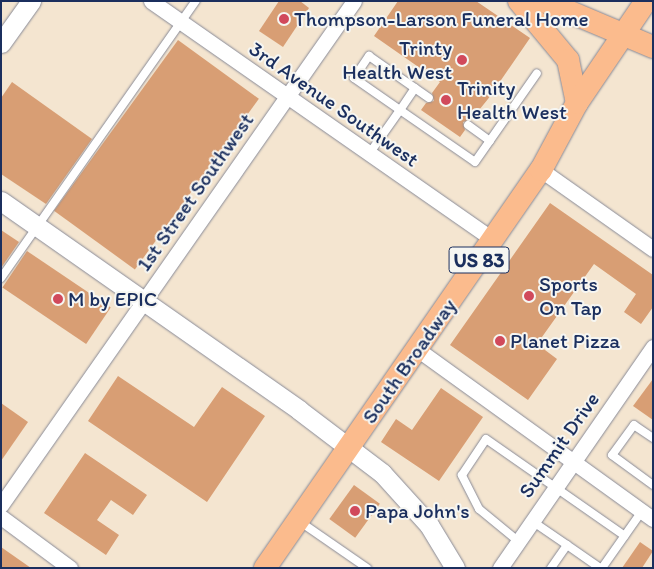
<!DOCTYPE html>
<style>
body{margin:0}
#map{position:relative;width:654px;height:569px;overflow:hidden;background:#f4e5d0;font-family:Itim,sans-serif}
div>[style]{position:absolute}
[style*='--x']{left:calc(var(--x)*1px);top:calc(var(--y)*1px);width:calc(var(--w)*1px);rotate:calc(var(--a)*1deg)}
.building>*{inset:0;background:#d89e74;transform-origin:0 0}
.roads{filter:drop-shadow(0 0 1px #888a97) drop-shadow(0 0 1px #888a97)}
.service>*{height:8px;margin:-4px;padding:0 4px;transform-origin:4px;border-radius:4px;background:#fff}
.minor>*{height:15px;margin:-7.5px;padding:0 7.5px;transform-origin:7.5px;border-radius:7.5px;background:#fff}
.tertiary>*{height:19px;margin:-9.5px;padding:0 9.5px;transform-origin:9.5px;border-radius:9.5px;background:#fff}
.primary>*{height:22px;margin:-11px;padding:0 11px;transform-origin:11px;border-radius:11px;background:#fbbb8d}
.dots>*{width:14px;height:14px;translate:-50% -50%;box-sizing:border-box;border:2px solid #f6f6f2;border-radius:50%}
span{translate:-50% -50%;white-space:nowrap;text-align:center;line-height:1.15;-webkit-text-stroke:4px #f6f6f2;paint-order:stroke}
.shield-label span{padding:1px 4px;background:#f6f6f2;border:1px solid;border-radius:4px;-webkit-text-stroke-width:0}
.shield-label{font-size:20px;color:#1b2f5e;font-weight:700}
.poi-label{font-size:21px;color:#1b2f5e}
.left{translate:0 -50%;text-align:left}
.right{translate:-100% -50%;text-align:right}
.street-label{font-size:21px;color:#1b2f5e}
.frame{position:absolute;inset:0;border:2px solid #1b2f5e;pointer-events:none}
</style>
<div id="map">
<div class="building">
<div style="clip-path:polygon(279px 1px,300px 1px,309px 8px,283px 47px,259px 31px)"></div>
<div style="clip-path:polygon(398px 1px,476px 1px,530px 38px,488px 99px,471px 120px,463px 122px,465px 130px,460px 137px,421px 110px,426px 103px,434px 101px,432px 93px,440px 82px,374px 36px)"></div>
<div style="left:178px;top:40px;width:100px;height:211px;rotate:36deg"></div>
<div style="clip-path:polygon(12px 82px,92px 139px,46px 204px,1px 174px,1px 98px)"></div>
<div style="clip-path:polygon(550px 203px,653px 275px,653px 307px,641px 324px,624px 312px,636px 294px,594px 264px,537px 344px,557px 359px,528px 400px,450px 345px)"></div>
<div style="clip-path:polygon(1px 230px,19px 242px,1px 268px)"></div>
<div style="left:27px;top:251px;width:101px;height:44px;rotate:34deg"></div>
<div style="clip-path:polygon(118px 376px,194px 427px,222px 387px,265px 416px,207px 502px,88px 421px)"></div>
<div style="clip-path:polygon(653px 379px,653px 420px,633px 406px)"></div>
<div style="clip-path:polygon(441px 388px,483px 417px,439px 481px,381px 442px,396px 419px,412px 430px)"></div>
<div style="clip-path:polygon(1px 403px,28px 422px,1px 461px)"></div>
<div style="clip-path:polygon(85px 453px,147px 495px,133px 515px,111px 500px,97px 520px,119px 535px,106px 555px,44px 513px)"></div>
<div style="left:354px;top:485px;width:32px;height:42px;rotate:36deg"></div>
<div style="clip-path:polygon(640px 542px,653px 551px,642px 568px,622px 568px)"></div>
<div style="clip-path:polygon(1px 547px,31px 568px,1px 568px)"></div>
</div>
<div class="roads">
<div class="service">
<div style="--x:415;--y:88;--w:27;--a:124"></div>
<div style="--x:400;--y:110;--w:91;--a:34.7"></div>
<div style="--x:475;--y:162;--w:108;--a:-55.1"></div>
<div style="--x:468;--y:125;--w:27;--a:36"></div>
<div style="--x:369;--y:154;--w:54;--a:-54.8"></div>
<div style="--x:400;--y:110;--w:56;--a:-145.2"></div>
<div style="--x:354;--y:78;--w:27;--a:-56"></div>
<div style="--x:369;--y:56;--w:73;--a:35"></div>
<div style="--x:1;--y:278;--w:339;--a:-54.9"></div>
<div style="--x:653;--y:438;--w:23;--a:-146"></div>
<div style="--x:634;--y:425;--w:37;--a:126"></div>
<div style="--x:612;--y:455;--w:51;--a:36.2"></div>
<div style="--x:299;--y:521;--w:83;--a:34.7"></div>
<div style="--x:532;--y:521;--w:42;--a:34.4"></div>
<div style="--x:518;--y:541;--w:50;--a:-140.6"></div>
<div style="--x:479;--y:509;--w:38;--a:-117"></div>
<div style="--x:462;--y:475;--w:43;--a:-56.3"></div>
<div style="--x:486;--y:439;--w:169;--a:34.9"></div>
<div style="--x:551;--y:568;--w:28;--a:-55"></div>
<div style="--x:567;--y:545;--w:40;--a:34.9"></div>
<div style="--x:602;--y:568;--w:70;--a:-54.9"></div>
</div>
<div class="minor">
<div style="--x:151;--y:1;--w:417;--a:34.9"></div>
<div style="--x:541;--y:170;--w:137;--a:35.2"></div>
<div style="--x:417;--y:349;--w:291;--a:35.8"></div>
<div style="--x:1;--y:505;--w:615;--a:-54.99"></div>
<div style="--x:1;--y:517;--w:86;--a:36.5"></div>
<div style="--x:500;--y:568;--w:269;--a:-55.3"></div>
</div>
<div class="tertiary">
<div style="--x:1;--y:43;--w:52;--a:-54.5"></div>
<div style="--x:1;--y:201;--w:364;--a:35"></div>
<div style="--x:299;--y:410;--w:104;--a:37.2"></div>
<div style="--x:382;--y:473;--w:70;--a:47.9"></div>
<div style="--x:429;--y:525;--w:50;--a:58.8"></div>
</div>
<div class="primary">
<div style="--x:519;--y:1;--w:77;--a:50.3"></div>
<div style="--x:568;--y:60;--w:44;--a:78.2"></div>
<div style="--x:544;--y:1;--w:118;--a:22.9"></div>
<div style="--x:265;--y:568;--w:484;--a:-55.3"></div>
<div style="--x:541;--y:170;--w:76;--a:-61.8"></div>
<div style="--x:577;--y:103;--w:123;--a:-55.9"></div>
</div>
</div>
<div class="dots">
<div style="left:284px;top:19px;background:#d1495b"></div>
<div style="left:462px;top:60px;background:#d1495b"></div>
<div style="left:446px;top:100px;background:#d1495b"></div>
<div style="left:529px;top:296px;background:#d1495b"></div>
<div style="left:58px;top:299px;background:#d1495b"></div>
<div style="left:500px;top:341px;background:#d1495b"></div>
<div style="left:355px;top:511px;background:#d1495b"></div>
</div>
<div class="shield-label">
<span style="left:479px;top:260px">US 83</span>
</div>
<div class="poi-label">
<span class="left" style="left:294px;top:19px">Thompson-Larson Funeral Home</span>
<span class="right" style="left:452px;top:60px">Trinty<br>Health West</span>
<span class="left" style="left:457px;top:100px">Trinity<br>Health West</span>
<span class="left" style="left:539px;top:296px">Sports<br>On Tap</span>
<span class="left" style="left:68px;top:299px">M by EPIC</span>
<span class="left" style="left:510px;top:341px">Planet Pizza</span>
<span class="left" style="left:365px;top:511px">Papa John's</span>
</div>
<div class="street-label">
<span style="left:334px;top:104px;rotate:35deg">3rd Avenue Southwest</span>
<span style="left:195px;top:192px;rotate:-55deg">1st Street Southwest</span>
<span style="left:409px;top:361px;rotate:-55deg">South Broadway</span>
<span style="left:559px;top:445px;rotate:-55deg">Summit Drive</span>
</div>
<div class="frame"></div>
</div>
